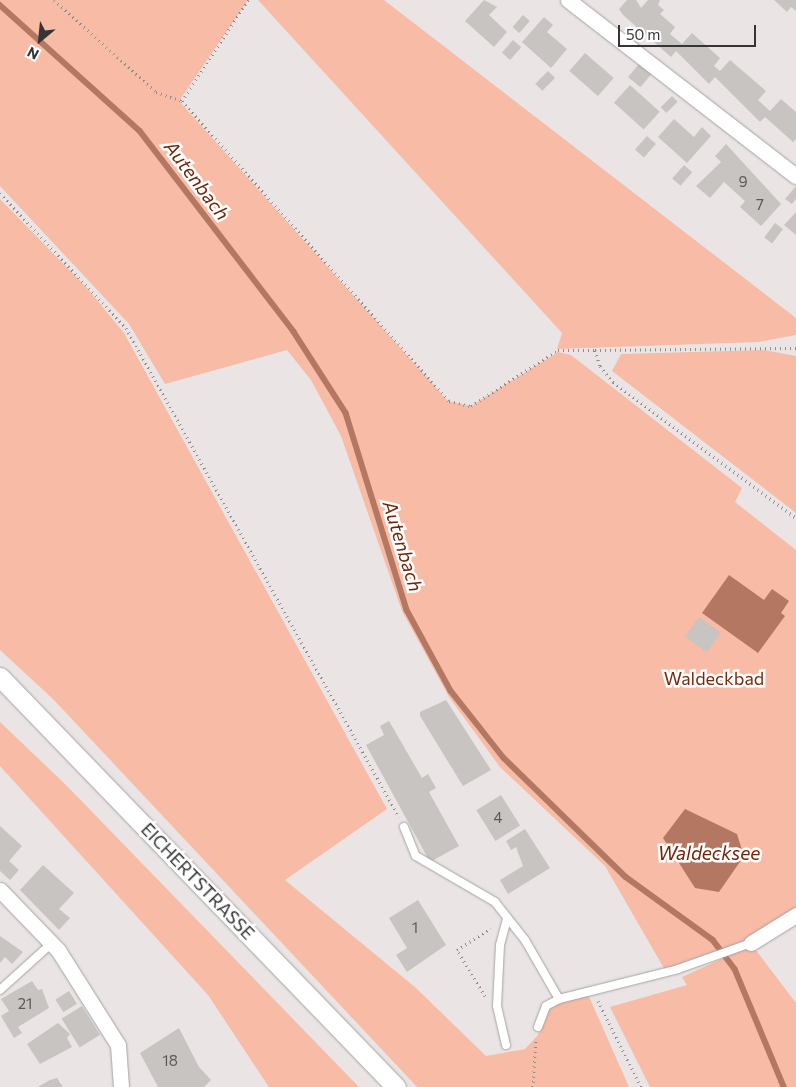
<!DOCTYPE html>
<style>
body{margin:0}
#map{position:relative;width:796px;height:1087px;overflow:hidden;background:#eae5e4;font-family:Commissioner,sans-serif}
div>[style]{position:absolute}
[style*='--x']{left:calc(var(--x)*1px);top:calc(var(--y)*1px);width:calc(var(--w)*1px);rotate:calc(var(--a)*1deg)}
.green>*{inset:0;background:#f8bba6}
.water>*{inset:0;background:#b47762}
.stream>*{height:5.5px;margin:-2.75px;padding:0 2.75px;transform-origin:2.75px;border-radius:2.75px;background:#b47762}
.building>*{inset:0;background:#c8c4c2;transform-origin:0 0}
.path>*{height:3px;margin-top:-1.5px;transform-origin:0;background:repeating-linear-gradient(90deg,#8f8c8b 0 1px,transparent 0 5px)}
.roads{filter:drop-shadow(0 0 1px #a7a2a1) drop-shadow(0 0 1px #a7a2a1)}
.service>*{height:8px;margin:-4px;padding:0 4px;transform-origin:4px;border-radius:4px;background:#fff}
.minor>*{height:15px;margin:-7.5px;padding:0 7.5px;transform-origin:7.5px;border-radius:7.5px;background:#fff}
.tertiary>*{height:19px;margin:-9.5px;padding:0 9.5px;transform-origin:9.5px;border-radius:9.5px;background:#fff}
span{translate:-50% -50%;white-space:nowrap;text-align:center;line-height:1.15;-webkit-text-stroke:5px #fff;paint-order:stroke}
.number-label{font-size:15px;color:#5a5858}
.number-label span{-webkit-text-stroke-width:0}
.park-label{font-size:18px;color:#772b0e}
.street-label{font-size:18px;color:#363434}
.water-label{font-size:19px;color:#702506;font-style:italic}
.north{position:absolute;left:15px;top:15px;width:50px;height:50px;-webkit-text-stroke:4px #fff;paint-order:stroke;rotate:208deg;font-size:14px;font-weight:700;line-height:20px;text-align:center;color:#363434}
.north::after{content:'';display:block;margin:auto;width:18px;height:22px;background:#363434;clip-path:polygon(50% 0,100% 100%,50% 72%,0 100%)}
.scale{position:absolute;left:618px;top:25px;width:138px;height:22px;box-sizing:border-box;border:2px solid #363434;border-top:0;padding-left:6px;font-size:15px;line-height:18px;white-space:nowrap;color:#363434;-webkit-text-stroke:4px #fff;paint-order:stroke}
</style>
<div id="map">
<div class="green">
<div style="clip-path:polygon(0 0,248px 0,179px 101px,448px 401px,471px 406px,558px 352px,571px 355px,742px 488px,735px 502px,796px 550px,796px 912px,753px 939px,665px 970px,605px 866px,500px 767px,449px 697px,402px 611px,341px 436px,311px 380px,287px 350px,165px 384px,129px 324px,0 186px)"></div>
<div style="clip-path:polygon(258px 0,384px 0,796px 318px,796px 335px,758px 342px,557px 349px,562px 333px)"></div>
<div style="clip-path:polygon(0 199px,87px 288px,124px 333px,387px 809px,285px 880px,416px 988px,486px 1056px,525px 1049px,538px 1035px,547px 1008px,587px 992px,629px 1087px,417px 1087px,53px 699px,0 650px)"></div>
<div style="clip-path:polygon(764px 350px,796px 356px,796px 513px,612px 371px,621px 354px)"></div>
<div style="clip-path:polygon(0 722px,65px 784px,359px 1087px,269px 1087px,208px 995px,0 766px)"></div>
<div style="clip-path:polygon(752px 945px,796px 1003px,796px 1087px,650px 1087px,610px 1007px,687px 985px,682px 977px)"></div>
</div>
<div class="water">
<div style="clip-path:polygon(729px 575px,764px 600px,772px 589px,789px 601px,781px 613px,785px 616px,758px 653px,702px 613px)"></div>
<div style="clip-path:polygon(685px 809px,737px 834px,744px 856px,719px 892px,695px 888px,663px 838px)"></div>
</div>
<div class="stream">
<div style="--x:0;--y:5;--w:188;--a:42"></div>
<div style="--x:140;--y:131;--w:253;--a:52.5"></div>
<div style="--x:294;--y:332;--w:96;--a:57.3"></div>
<div style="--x:346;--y:413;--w:206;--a:72.8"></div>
<div style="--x:407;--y:610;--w:92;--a:61.5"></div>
<div style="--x:451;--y:691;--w:85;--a:51.7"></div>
<div style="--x:504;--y:758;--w:170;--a:44.3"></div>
<div style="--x:626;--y:877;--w:107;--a:35.9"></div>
<div style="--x:713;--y:940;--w:36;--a:53"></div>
<div style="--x:735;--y:969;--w:128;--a:67.4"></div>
</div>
<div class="building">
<div style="clip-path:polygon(484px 0,497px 7px,489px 15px,507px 32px,494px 47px,465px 21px)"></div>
<div style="clip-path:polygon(627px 0,636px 0,641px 8px,648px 0,660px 0,658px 5px,664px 10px,660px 14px,675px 27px,670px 34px,682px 44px,692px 33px,720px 58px,714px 66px,720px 71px,730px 60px,766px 91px,758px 100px,770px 111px,781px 99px,796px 112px,796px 139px,793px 142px,765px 117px,760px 122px,715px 77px,709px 84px,676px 51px,671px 57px,623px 15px,619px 9px)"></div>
<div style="clip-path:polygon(774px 0,796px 0,796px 11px,791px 7px,787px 12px)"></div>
<div style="left:523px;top:15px;width:9px;height:16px;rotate:41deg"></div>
<div style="clip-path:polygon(544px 17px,553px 25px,547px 32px,567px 49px,551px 68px,522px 42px)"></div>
<div style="left:513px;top:40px;width:11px;height:17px;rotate:41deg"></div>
<div style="left:585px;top:53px;width:38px;height:24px;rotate:41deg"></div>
<div style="left:639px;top:64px;width:16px;height:17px;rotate:40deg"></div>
<div style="left:548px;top:71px;width:10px;height:18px;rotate:45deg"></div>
<div style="left:630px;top:85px;width:40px;height:24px;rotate:42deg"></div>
<div style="left:672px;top:96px;width:8px;height:16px;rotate:45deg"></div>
<div style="clip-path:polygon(674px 119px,694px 137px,702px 127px,711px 136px,687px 163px,658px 137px)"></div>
<div style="left:647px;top:136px;width:12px;height:18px;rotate:42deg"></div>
<div style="clip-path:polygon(726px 144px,781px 204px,761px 226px,740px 207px,745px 201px,724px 182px,710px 198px,696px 186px,721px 162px,715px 156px)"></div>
<div style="left:684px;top:165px;width:11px;height:18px;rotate:41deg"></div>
<div style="clip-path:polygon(796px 186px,796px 199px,792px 204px,785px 199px)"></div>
<div style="clip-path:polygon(796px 212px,796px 235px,784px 225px)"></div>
<div style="left:775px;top:223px;width:10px;height:18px;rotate:37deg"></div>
<div style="left:699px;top:617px;width:27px;height:24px;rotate:36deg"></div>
<div style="clip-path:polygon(446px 700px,491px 770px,463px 786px,420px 716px,420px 712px)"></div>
<div style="clip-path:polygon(389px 721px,422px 778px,428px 774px,436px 788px,429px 792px,459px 846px,430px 862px,366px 745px,384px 735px,380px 726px)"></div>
<div style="left:501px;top:795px;width:36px;height:29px;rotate:58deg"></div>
<div style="clip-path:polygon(0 826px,22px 846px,9px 861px,19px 870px,10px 880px,0 871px)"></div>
<div style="clip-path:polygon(525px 829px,550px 868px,508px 894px,500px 880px,523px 866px,516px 847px,511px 850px,506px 841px)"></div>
<div style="clip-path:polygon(43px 865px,74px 893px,59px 909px,70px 918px,59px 930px,20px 890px)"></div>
<div style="clip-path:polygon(418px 900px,446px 945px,407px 972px,396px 955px,407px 948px,389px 918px)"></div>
<div style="clip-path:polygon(0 936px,23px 952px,12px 964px,5px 957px,0 963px)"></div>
<div style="clip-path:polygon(32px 981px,38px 990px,42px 989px,49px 1008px,18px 1027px,22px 1033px,14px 1038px,1px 1016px,9px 1011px,1px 999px)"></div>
<div style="left:69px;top:991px;width:15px;height:16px;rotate:58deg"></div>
<div style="left:82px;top:1006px;width:34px;height:24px;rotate:58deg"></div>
<div style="clip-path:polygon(58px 1023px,70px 1034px,67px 1038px,72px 1047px,40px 1064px,27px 1044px)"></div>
<div style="clip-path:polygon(179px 1028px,199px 1067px,211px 1080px,204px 1087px,158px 1087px,140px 1053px)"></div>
<div style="clip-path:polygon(57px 1078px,63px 1087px,38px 1087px,50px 1080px)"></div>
</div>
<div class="path">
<div style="--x:54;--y:0;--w:137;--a:42"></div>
<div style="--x:156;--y:92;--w:28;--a:19"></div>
<div style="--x:182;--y:101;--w:402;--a:48.3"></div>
<div style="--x:449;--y:401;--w:23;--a:13"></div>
<div style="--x:471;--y:406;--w:103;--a:-32.8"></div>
<div style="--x:558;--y:350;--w:37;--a:0"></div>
<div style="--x:182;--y:101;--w:121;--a:-56.8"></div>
<div style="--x:0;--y:193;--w:185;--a:47"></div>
<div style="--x:126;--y:328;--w:560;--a:60.83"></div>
<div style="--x:796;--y:348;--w:201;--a:179.4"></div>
<div style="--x:595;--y:350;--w:17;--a:73"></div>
<div style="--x:600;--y:366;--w:21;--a:51"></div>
<div style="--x:613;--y:382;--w:228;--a:36.6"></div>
<div style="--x:485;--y:996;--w:54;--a:-121.3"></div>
<div style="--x:457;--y:950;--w:40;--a:-32.9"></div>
<div style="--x:598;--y:1001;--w:96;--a:63.4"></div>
<div style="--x:533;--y:1087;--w:49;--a:-86.5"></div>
</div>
<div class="roads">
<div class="service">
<div style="--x:404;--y:827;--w:31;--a:68"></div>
<div style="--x:416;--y:856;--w:91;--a:30.2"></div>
<div style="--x:495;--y:902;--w:48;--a:51.7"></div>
<div style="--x:525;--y:940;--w:68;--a:60"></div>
<div style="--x:0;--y:990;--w:70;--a:-42.1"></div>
<div style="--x:538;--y:1027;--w:22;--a:-69"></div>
<div style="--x:546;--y:1006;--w:15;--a:-28"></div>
<div style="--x:559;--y:999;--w:123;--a:-14.1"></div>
<div style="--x:678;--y:969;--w:77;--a:-19.6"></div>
<div style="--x:506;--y:1045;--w:40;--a:-103"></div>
<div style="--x:497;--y:1006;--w:61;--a:-87.2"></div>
<div style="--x:500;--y:945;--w:28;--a:-75"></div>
</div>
<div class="minor">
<div style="--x:568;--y:0;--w:288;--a:37.7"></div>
<div style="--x:0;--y:890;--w:83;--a:46"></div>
<div style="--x:58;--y:950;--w:112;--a:57.7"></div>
<div style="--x:118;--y:1045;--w:42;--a:85.9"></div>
<div style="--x:751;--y:943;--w:53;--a:-31.9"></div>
</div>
<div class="tertiary">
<div style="--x:0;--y:677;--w:570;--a:46"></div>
</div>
</div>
<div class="number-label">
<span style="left:743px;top:182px">9</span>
<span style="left:760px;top:205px">7</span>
<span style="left:498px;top:818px">4</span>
<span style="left:415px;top:928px">1</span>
<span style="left:25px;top:1004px">21</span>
<span style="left:170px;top:1061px">18</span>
</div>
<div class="park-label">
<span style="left:714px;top:678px">Waldeckbad</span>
</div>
<div class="street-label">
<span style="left:198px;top:881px;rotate:46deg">EICHERTSTRASSE</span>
</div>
<div class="water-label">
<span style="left:197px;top:180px;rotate:53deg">Autenbach</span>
<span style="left:403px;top:546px;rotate:73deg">Autenbach</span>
<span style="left:709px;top:853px">Waldecksee</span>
</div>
<div class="north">N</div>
<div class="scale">50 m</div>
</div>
